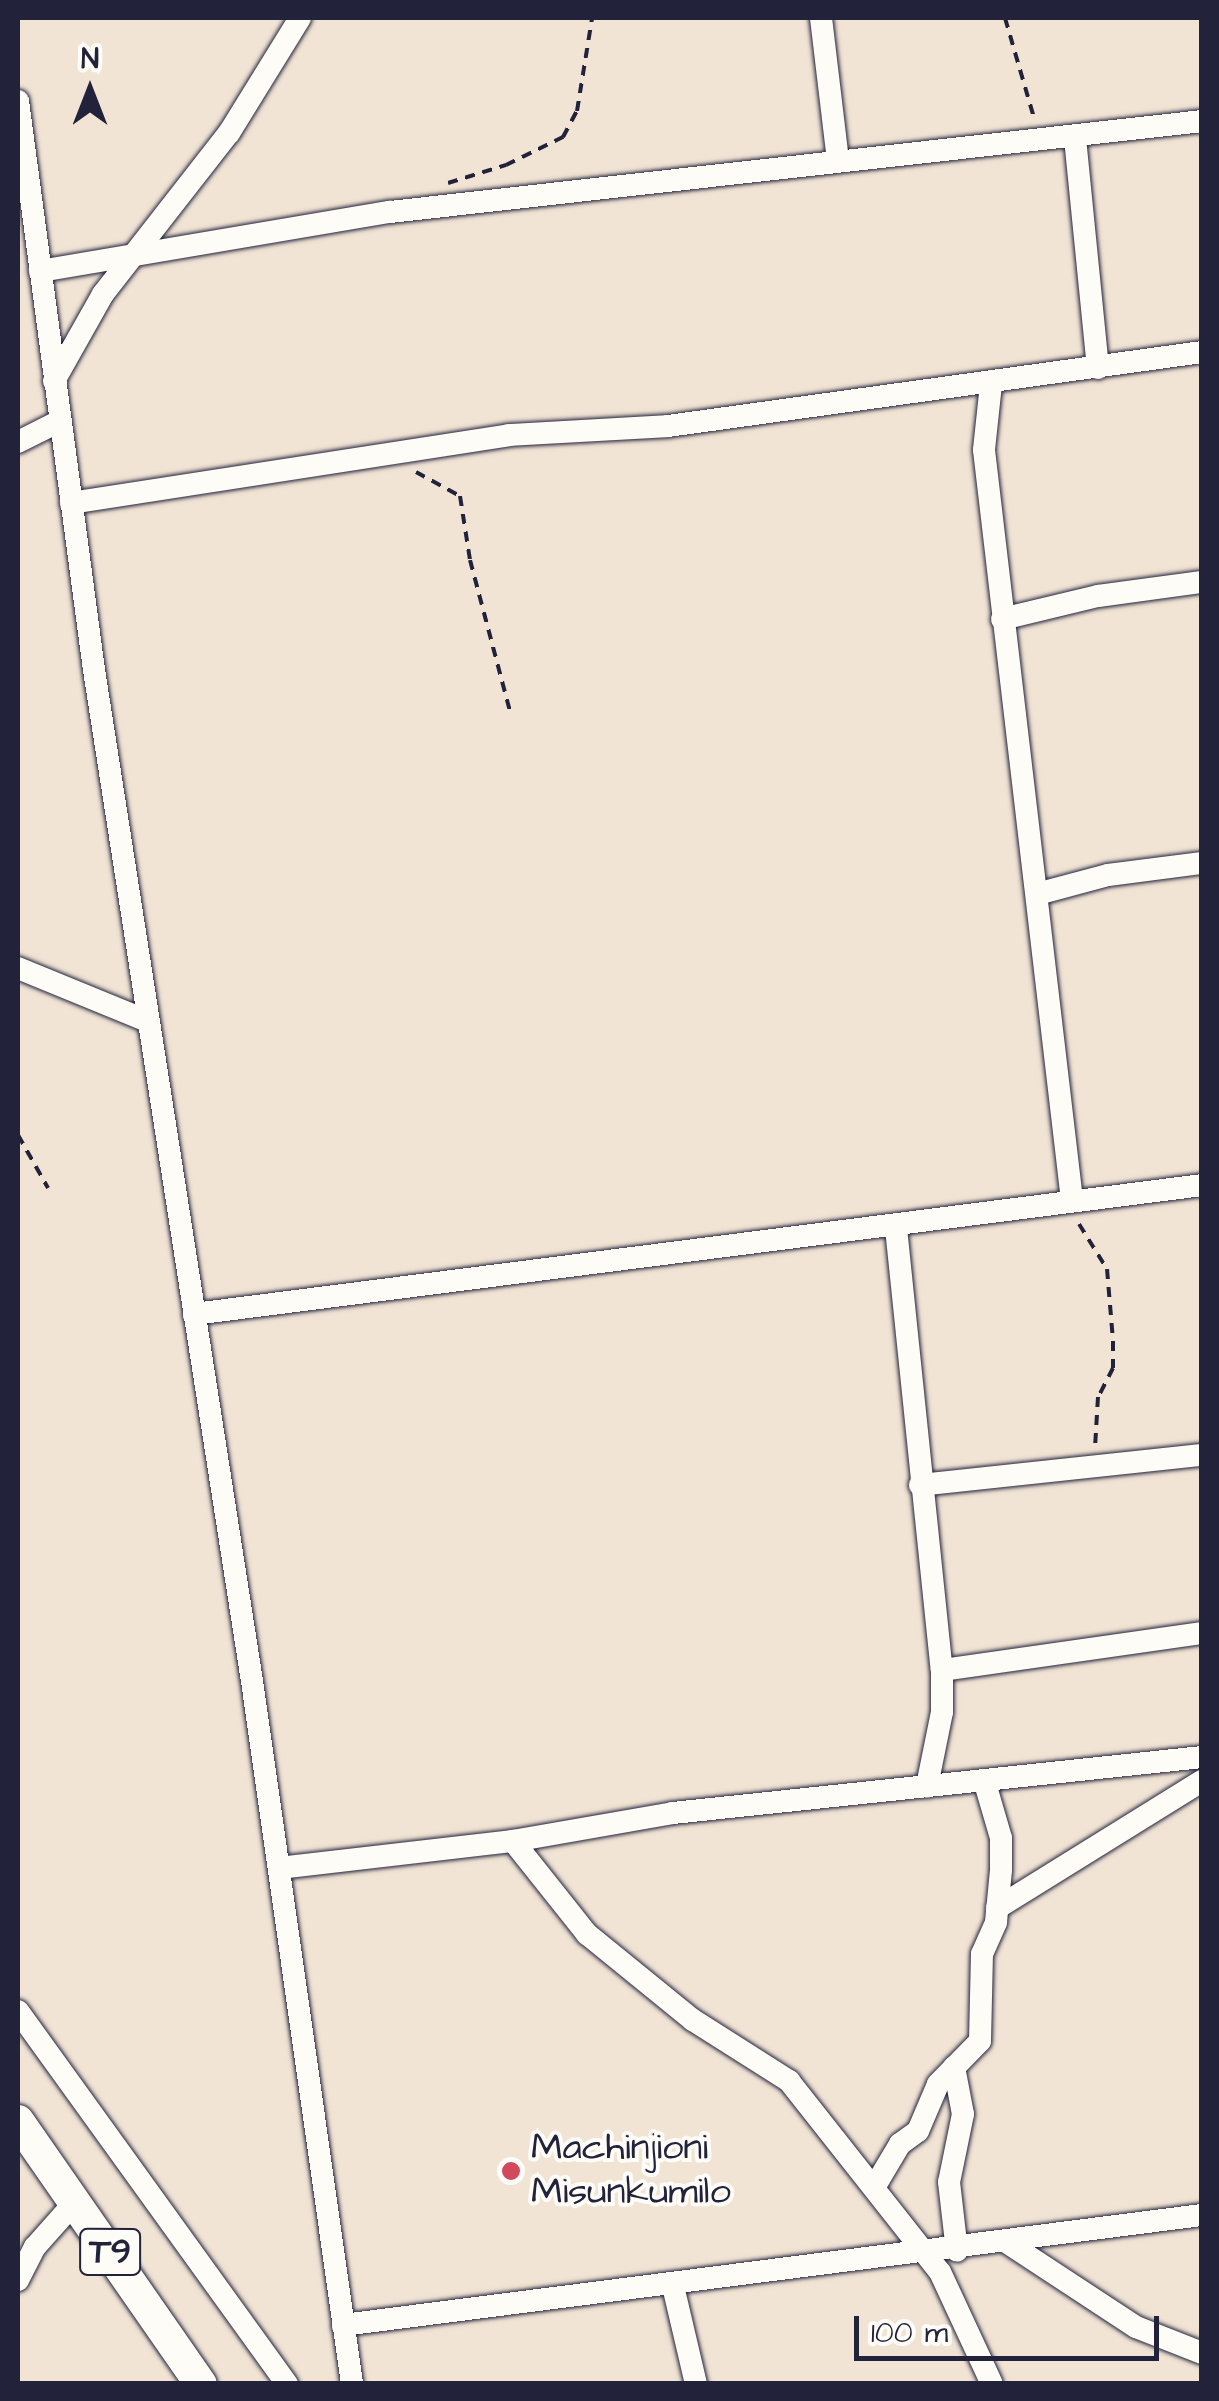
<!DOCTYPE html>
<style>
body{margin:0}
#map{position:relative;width:1219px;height:2401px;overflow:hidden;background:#f1e4d5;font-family:"Architects Daughter",sans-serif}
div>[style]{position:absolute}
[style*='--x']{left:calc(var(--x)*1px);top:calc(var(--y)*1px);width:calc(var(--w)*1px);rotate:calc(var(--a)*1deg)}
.path>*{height:4px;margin-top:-2px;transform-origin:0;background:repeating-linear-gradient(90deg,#22223b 0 10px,transparent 0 18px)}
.roads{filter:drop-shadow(0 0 2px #22223b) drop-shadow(0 0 2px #22223b)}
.minor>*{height:22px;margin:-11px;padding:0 11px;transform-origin:11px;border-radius:11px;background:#fdfcf7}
.highway>*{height:32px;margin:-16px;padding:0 16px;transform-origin:16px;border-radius:16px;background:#fdfcf7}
.dots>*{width:28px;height:28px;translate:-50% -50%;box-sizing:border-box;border:5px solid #fdfcf7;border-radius:50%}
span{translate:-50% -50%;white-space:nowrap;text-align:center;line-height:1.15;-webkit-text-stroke:8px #fdfcf7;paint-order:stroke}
.shield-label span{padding:2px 8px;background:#fdfcf7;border:2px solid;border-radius:8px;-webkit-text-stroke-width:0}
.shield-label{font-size:35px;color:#22223b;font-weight:700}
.poi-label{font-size:38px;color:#22223b}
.left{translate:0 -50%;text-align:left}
.frame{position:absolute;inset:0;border:20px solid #22223b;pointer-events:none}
.north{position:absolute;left:40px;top:40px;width:100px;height:100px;-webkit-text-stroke:8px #fdfcf7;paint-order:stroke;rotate:0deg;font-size:28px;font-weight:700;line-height:40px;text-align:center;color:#22223b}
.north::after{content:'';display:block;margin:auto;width:35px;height:45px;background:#22223b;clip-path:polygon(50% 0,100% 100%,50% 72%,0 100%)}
.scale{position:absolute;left:854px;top:2316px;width:305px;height:45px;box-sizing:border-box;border:5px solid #22223b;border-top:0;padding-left:12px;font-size:30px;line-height:35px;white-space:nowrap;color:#22223b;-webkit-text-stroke:8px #fdfcf7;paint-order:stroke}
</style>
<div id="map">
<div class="path">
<div style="--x:1005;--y:18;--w:104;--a:73.8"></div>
<div style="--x:448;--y:183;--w:61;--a:-17.2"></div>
<div style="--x:506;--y:165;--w:64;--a:-26.2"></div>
<div style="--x:563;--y:137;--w:30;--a:-62"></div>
<div style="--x:577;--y:111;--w:94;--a:-80.8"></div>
<div style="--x:416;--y:472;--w:50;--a:28.6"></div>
<div style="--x:460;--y:496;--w:65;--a:81.1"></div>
<div style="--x:470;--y:560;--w:156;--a:75.2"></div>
<div style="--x:18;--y:1135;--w:61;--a:60.5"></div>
<div style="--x:1079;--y:1224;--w:53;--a:58.1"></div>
<div style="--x:1107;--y:1269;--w:72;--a:85.2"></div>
<div style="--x:1113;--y:1341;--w:27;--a:90"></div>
<div style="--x:1113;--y:1368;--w:33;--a:117"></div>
<div style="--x:1098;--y:1397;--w:50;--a:93.4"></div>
</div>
<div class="roads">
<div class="minor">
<div style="--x:821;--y:18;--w:143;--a:83.2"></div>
<div style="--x:18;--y:101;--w:574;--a:82.39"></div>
<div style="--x:94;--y:670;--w:1023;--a:81.12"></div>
<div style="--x:252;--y:1681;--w:710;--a:81.9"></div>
<div style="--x:1075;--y:138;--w:231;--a:84.3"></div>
<div style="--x:40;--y:271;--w:355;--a:-9.6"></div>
<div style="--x:390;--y:212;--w:817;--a:-6.39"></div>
<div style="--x:54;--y:381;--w:100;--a:-60.6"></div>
<div style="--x:103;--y:294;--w:204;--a:-52"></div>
<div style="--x:229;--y:133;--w:135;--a:-58.3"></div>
<div style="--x:991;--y:384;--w:66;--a:96.1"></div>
<div style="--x:984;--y:450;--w:755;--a:83.31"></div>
<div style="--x:18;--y:442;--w:47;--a:-26.6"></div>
<div style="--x:71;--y:503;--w:443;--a:-8.8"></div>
<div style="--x:509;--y:435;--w:159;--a:-3.2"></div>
<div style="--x:668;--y:426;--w:539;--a:-7.89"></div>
<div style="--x:1002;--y:619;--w:99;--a:-13.5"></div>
<div style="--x:1098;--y:596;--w:105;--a:-7.7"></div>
<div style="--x:1037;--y:894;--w:73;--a:-15"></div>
<div style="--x:1108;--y:875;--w:95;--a:-7.3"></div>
<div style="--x:18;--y:968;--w:139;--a:22.3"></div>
<div style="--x:896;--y:1228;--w:444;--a:84.1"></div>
<div style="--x:942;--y:1670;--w:42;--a:90"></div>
<div style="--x:942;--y:1712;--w:76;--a:101.5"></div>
<div style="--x:194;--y:1314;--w:1016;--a:-7.29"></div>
<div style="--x:920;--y:1485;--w:284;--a:-6.1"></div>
<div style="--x:942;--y:1670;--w:263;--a:-8.1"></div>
<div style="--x:513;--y:1841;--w:119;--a:51.5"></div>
<div style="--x:587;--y:1934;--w:136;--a:39.1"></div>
<div style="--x:693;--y:2020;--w:114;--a:32.4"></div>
<div style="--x:789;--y:2081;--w:243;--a:51.7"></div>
<div style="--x:940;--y:2272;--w:123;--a:65.1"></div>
<div style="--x:279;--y:1868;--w:236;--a:-6.6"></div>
<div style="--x:513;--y:1841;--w:162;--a:-9.9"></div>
<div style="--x:673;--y:1813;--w:532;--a:-6.04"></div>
<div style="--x:997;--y:1908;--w:241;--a:-31.8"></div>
<div style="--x:18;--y:2011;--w:460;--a:54.2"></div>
<div style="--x:954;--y:2067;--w:48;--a:79.2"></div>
<div style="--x:963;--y:2114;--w:69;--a:101.6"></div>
<div style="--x:949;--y:2182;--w:69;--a:83.4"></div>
<div style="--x:875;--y:2186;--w:49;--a:-59.2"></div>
<div style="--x:900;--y:2144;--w:22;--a:-36"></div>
<div style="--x:918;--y:2131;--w:51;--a:-66.9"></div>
<div style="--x:938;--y:2084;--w:60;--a:-45.7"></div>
<div style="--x:980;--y:2041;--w:87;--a:-88.7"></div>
<div style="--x:982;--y:1954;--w:35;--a:-66"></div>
<div style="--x:996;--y:1922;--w:52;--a:-84.5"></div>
<div style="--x:1001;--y:1870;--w:32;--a:-90"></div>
<div style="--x:1001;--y:1838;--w:60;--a:-106.3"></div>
<div style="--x:1008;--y:2243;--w:153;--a:33.3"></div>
<div style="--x:1136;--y:2327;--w:71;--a:21.5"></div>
<div style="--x:18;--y:2280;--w:37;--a:-63"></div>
<div style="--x:35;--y:2247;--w:60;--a:-48.4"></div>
<div style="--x:673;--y:2286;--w:101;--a:76.8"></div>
<div style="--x:343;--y:2325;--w:866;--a:-7.3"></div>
</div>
<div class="highway">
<div style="--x:18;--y:2121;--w:320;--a:55.2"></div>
</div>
</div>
<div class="dots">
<div style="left:511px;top:2171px;background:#d1495b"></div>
</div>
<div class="shield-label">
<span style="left:110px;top:2252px">T9</span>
</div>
<div class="poi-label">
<span class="left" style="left:531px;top:2171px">Machinjioni<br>Misunkumilo</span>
</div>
<div class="frame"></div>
<div class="north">N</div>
<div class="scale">100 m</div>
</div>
